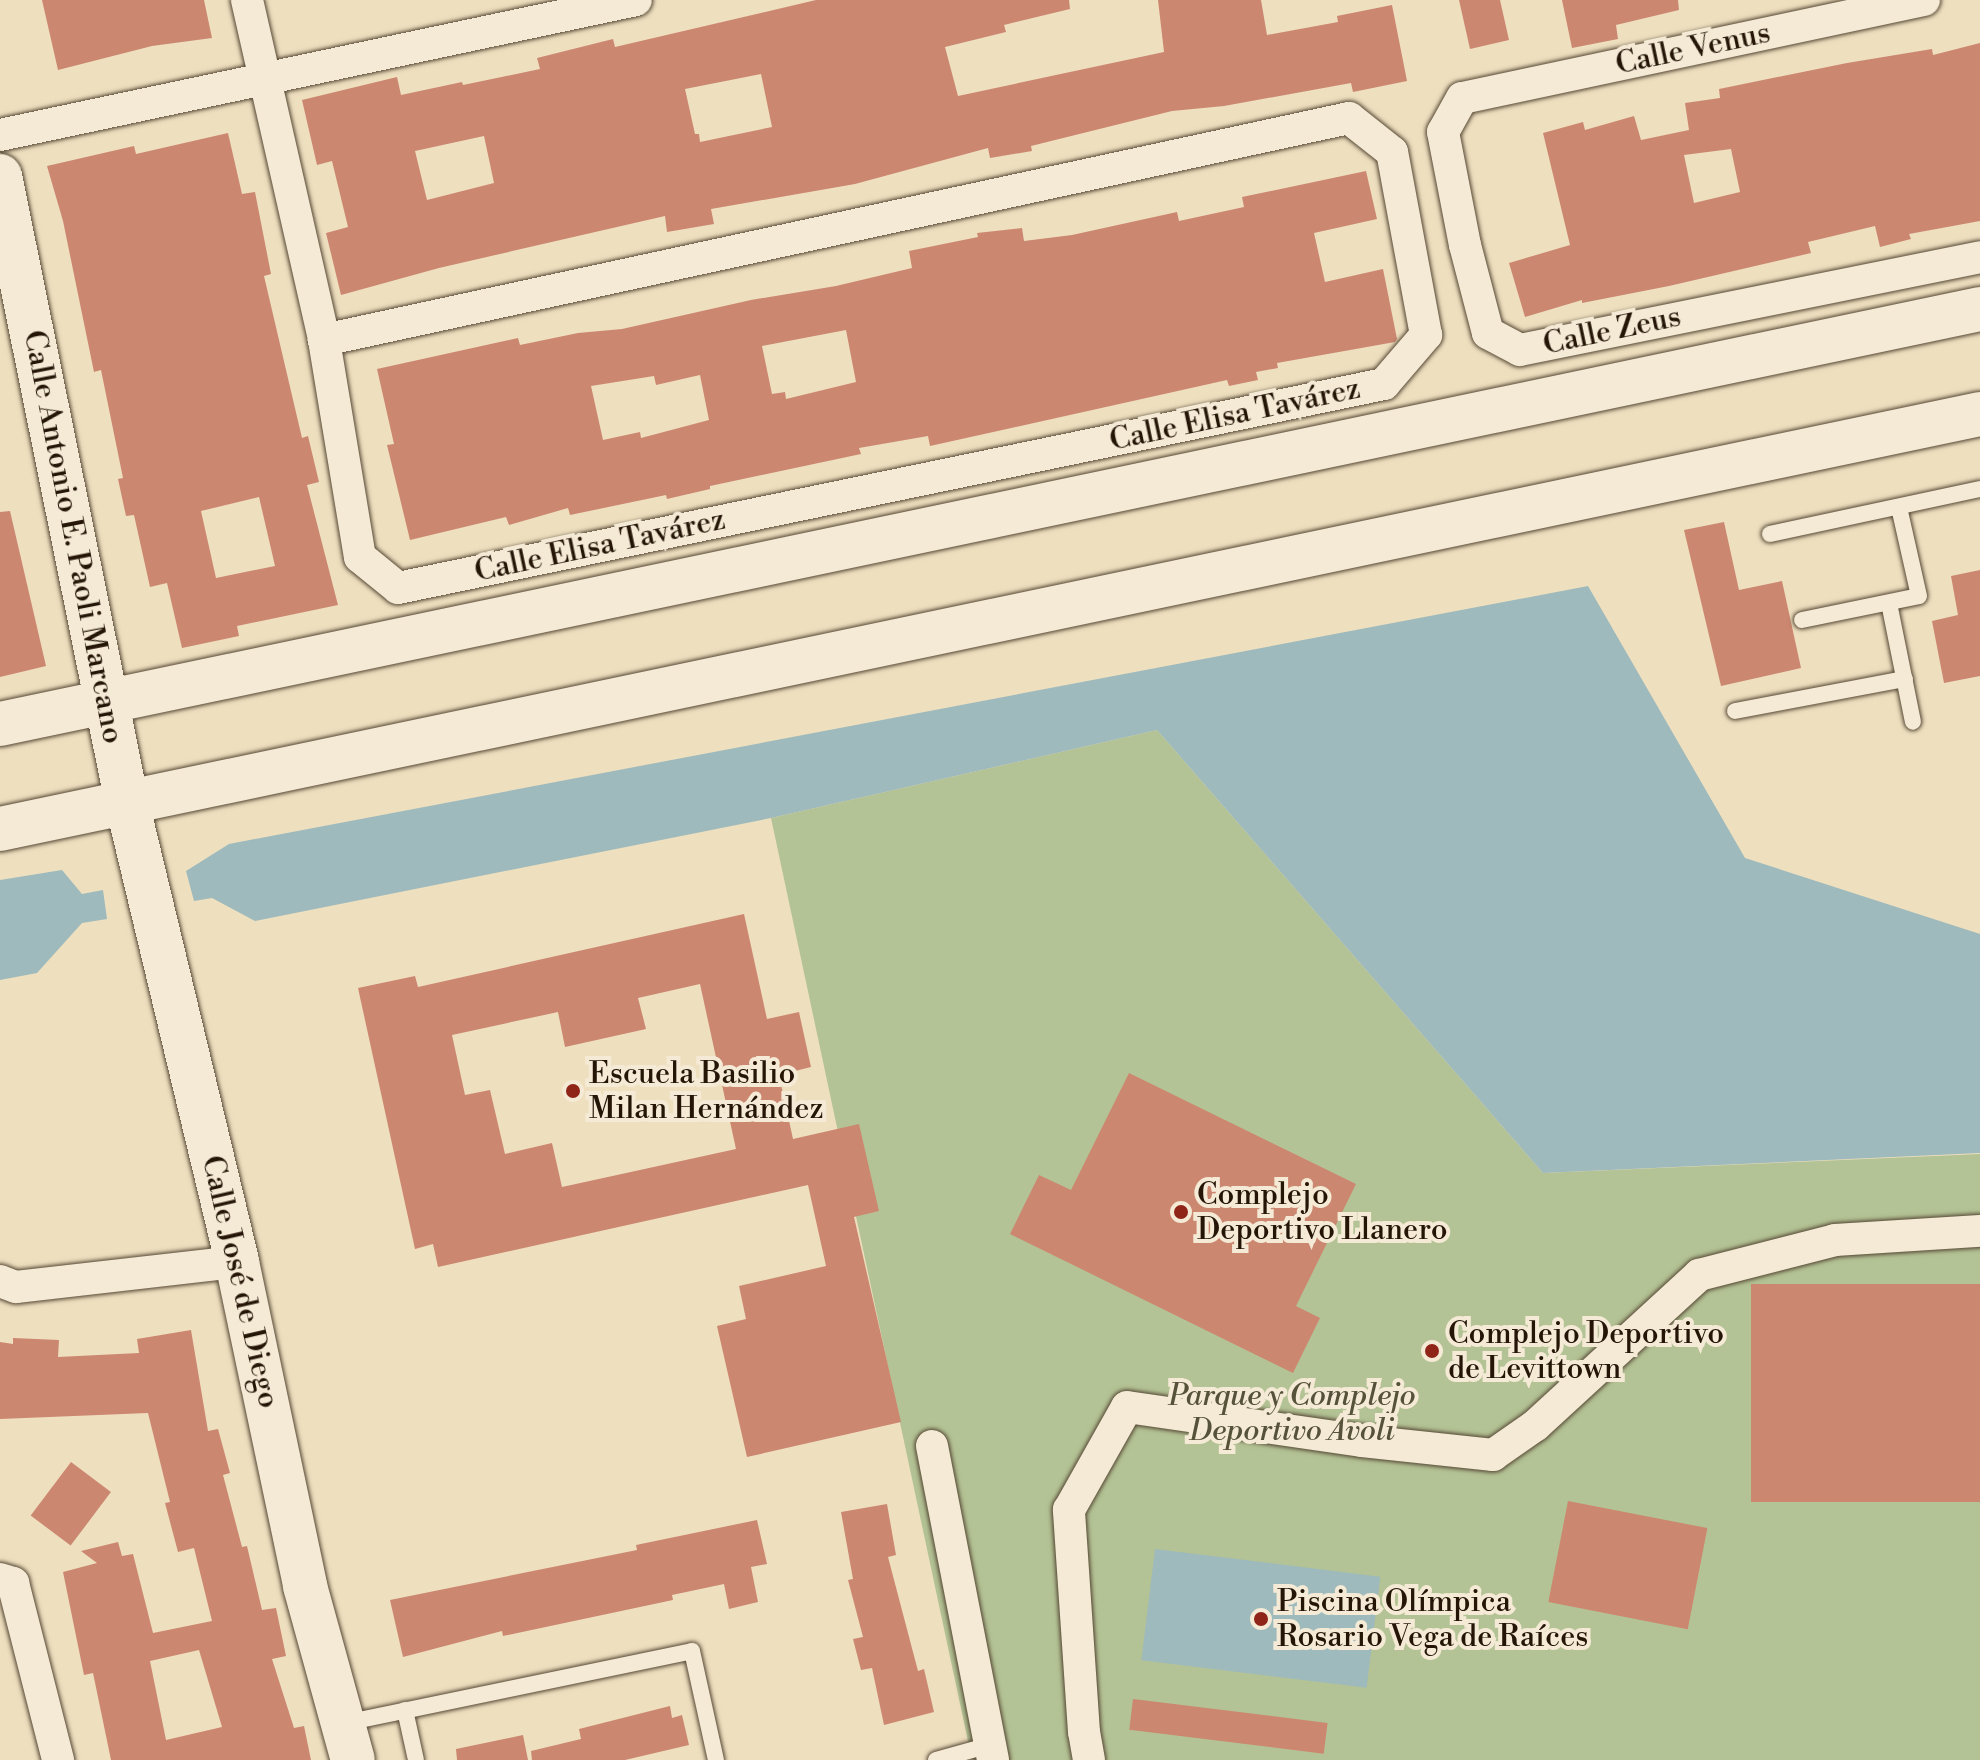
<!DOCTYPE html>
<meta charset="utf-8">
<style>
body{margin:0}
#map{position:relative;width:1980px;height:1760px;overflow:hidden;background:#eedfbf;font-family:"Libre Bodoni",serif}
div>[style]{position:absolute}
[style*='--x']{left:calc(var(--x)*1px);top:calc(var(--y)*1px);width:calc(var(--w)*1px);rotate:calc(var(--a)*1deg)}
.green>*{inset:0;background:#b4c395}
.water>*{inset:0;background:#9ebabc;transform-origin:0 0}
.building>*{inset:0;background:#cc8770;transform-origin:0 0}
.roads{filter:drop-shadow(0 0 2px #564835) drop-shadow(0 0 2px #564835)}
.lane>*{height:16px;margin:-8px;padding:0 8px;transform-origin:8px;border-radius:8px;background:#f4ead5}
.street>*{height:32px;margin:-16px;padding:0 16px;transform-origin:16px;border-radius:16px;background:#f4ead5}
.secondary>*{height:44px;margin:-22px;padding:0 22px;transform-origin:22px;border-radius:22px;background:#f4ead5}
.dots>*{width:22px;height:22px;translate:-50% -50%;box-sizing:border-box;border:4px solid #f4ead5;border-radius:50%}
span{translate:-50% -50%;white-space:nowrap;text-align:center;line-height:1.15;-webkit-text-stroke:8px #f4ead5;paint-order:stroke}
.street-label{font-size:30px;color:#241507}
.poi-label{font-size:30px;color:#241507}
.left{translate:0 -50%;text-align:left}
.park-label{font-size:30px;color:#565239;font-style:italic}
</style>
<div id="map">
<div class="green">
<div style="clip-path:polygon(1157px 730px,1543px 1173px,1980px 1154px,1980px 1760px,972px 1760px,771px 818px)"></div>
</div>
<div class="water">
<div style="clip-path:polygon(1588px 586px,1745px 858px,1980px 934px,1980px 1153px,1543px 1173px,1157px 730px,771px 818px,255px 921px,212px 898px,194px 901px,186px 871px,229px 844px)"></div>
<div style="clip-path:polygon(62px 870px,82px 894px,103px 890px,107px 919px,82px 923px,37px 973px,0 980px,0 880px)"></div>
<div style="left:1155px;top:1549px;width:227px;height:112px;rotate:7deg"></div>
</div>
<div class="building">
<div style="clip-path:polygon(42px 0,204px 0,212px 38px,152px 46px,58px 70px)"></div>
<div style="clip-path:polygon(evenodd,816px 0,1069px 0,1070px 9px,1004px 25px,1006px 32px,945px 47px,958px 96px,1164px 52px,1158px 0,1261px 0,1267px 35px,1338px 22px,1337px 16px,1392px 5px,1407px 81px,1353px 92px,1351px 83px,1224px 106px,1172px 111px,1031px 146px,1032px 151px,990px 158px,988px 148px,855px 184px,711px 209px,714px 224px,667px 232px,665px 216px,439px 268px,341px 295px,326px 233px,348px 227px,332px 161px,317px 165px,302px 100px,397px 77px,401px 95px,462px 82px,463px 85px,540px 69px,537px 58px,613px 39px,615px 47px,816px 0,761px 74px,772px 127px,700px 142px,699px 134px,695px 134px,685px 89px,761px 74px,816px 0,484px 136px,494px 183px,427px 200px,415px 151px,484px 136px)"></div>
<div style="clip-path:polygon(1459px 0,1500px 0,1509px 40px,1470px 49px)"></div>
<div style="clip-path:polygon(1562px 0,1678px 0,1679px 10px,1616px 25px,1618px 39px,1572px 48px)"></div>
<div style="clip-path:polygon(evenodd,1980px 43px,1980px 221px,1909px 234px,1911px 239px,1880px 247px,1875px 226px,1808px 242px,1811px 253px,1669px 286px,1582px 303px,1582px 300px,1525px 317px,1509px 263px,1570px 245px,1543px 133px,1583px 122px,1585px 130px,1634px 116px,1641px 140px,1689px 130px,1685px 103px,1720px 98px,1719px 89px,1847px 63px,1932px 49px,1933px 55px,1980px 43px,1731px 149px,1740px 192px,1694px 203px,1684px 155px,1731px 149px)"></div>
<div style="clip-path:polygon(evenodd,228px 133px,242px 194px,255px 192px,271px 274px,264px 276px,302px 438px,308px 436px,319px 482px,307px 485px,338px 605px,237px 626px,239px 636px,182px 648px,167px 583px,150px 587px,134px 515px,126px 516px,118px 479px,123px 478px,101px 370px,94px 372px,63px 221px,47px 166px,134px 146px,136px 154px,228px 133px,259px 497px,275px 566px,216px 578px,201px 511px,259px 497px)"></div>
<div style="clip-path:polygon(evenodd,1366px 171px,1377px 219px,1314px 233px,1325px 282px,1383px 269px,1397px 339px,1395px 342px,1277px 363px,1278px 368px,1256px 372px,1258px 380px,1229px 386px,1227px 380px,930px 446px,928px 436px,859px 448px,861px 454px,710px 486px,710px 489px,667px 499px,666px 495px,570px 515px,568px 508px,509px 525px,506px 517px,410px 540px,387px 445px,394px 444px,377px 369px,518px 338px,520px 345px,578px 333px,622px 329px,751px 300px,836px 286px,912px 268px,909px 251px,978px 237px,977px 233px,1022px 228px,1024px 241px,1072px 235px,1177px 212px,1179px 221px,1244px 207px,1242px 197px,1366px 171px,846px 330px,856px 382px,786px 399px,785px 392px,772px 394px,762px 346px,846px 330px,1366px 171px,700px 375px,709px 420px,641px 438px,640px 432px,603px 440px,591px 386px,654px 376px,656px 385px,700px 375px)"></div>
<div style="clip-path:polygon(10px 511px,46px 666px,0 677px,0 512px)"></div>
<div style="clip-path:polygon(1724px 522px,1739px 590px,1782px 581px,1801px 668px,1721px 686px,1684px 530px)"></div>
<div style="clip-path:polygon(1980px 570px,1980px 676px,1944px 683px,1932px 621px,1958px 615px,1951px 576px)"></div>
<div style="clip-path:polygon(evenodd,744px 914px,767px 1019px,799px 1012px,811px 1067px,779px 1075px,793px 1139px,859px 1124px,879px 1211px,854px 1217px,901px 1422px,747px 1457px,717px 1326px,746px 1319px,739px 1286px,826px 1266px,808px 1185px,438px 1267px,433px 1244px,415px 1249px,358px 988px,415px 976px,418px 987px,744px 914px,700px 984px,736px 1149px,562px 1187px,552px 1143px,505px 1154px,490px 1090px,465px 1095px,452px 1035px,558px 1012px,565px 1047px,646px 1029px,638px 998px,700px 984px)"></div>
<div style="clip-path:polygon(1129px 1073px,1356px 1184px,1296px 1306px,1320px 1318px,1293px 1373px,1010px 1234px,1039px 1175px,1071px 1190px)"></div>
<div style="left:1980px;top:1284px;width:218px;height:229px;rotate:90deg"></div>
<div style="clip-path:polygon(evenodd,191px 1330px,208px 1431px,218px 1429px,230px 1473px,223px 1475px,242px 1547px,247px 1546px,262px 1610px,276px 1608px,286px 1656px,272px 1659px,294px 1728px,304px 1726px,311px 1760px,111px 1760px,93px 1673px,84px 1675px,63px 1572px,97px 1563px,81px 1551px,118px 1542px,122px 1556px,133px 1554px,153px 1633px,212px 1621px,194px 1548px,178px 1552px,165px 1503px,170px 1502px,148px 1413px,0 1419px,0 1342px,13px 1344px,13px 1338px,59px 1340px,58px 1357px,139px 1353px,137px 1339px,191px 1330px,199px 1650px,222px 1727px,166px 1740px,150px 1661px,199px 1650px)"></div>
<div style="left:71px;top:1462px;width:50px;height:67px;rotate:37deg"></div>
<div style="left:1568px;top:1501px;width:142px;height:103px;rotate:11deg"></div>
<div style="clip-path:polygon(887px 1504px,896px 1555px,888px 1557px,918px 1671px,924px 1669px,934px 1712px,884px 1725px,872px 1668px,861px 1670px,853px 1639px,863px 1637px,848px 1580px,853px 1579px,841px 1512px)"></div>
<div style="clip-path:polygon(757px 1520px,767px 1564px,751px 1567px,758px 1602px,729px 1609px,724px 1584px,672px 1595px,673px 1600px,503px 1636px,502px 1631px,403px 1657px,390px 1600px,637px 1550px,636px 1545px)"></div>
<div style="left:1133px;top:1699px;width:196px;height:31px;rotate:7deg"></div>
<div style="clip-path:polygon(670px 1706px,672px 1718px,682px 1715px,689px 1745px,625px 1760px,532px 1760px,531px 1751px,581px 1739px,579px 1729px)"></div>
<div style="clip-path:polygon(523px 1735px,528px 1760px,457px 1760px,456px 1749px)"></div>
</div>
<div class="roads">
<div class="lane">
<div style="--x:1770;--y:534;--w:215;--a:-12.1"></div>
<div style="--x:1889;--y:603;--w:121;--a:78.6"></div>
<div style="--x:1802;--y:620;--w:119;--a:-11.6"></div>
<div style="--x:1919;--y:596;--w:91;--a:-102.7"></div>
<div style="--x:1735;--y:711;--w:173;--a:-10.7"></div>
<div style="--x:405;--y:1710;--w:51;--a:77.6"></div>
<div style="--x:345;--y:1723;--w:354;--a:-11.7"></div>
<div style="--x:692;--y:1651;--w:112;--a:77.6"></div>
<div style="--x:936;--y:1760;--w:56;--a:-15.5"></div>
</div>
<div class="street">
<div style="--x:247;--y:0;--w:349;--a:77.2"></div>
<div style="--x:324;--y:340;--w:220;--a:80.6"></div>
<div style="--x:360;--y:557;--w:49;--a:39.2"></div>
<div style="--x:398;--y:588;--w:1007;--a:-11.69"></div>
<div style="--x:1384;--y:384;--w:65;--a:-49.4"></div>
<div style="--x:1426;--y:335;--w:186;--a:-100.5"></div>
<div style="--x:1392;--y:152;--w:55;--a:-141.7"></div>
<div style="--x:1349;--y:118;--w:1049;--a:167.78"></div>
<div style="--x:1924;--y:0;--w:472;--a:168"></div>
<div style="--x:1462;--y:98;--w:39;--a:119"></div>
<div style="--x:1443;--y:132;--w:115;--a:79"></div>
<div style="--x:1465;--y:245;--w:91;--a:75.4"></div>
<div style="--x:1488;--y:333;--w:36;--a:28"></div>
<div style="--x:1520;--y:350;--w:469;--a:-11.4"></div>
<div style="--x:0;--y:135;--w:650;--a:-11.98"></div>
<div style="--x:0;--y:1281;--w:17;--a:21"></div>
<div style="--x:16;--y:1287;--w:222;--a:-6.5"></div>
<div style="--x:932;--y:1446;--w:320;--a:79"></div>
<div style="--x:0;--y:1579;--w:14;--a:17"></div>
<div style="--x:13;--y:1583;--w:183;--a:75.7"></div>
<div style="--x:1089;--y:1760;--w:28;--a:-100"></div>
<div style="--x:1084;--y:1732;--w:223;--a:-93.9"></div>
<div style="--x:1069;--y:1510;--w:118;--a:-60.6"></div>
<div style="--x:1127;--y:1407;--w:237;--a:8.2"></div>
<div style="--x:1362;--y:1441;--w:132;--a:6.1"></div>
<div style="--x:1493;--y:1455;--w:52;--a:-34.9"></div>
<div style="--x:1536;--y:1425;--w:222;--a:-42.6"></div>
<div style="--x:1699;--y:1275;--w:140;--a:-14.4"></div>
<div style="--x:1835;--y:1240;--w:145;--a:-3.6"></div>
</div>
<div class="secondary">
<div style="--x:0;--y:176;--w:640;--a:78.55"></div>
<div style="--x:127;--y:803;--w:472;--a:76.5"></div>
<div style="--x:237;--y:1262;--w:331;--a:78.1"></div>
<div style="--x:305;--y:1586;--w:180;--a:74.6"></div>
<div style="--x:0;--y:724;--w:2023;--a:-11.84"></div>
<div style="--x:0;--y:829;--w:2023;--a:-11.84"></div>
</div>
</div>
<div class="dots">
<div style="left:573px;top:1091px;background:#8f2418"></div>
<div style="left:1181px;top:1212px;background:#8f2418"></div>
<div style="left:1432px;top:1351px;background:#8f2418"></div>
<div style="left:1261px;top:1619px;background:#8f2418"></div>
</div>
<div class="street-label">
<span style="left:1693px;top:49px;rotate:-12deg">Calle Venus</span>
<span style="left:1612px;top:331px;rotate:-12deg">Calle Zeus</span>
<span style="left:1235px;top:415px;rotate:-12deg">Calle Elisa Tavárez</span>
<span style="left:73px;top:537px;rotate:79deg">Calle Antonio E. Paoli Marcano</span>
<span style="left:600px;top:546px;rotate:-12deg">Calle Elisa Tavárez</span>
<span style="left:240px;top:1282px;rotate:77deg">Calle José de Diego</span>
</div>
<div class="poi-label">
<span class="left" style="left:589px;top:1091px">Escuela Basilio<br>Milan Hernández</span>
<span class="left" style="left:1197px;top:1212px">Complejo<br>Deportivo Llanero</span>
<span class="left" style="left:1448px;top:1351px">Complejo Deportivo<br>de Levittown</span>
<span class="left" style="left:1277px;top:1619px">Piscina Olímpica<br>Rosario Vega de Raíces</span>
</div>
<div class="park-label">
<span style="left:1292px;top:1413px">Parque y Complejo<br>Deportivo Avoli</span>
</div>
</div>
